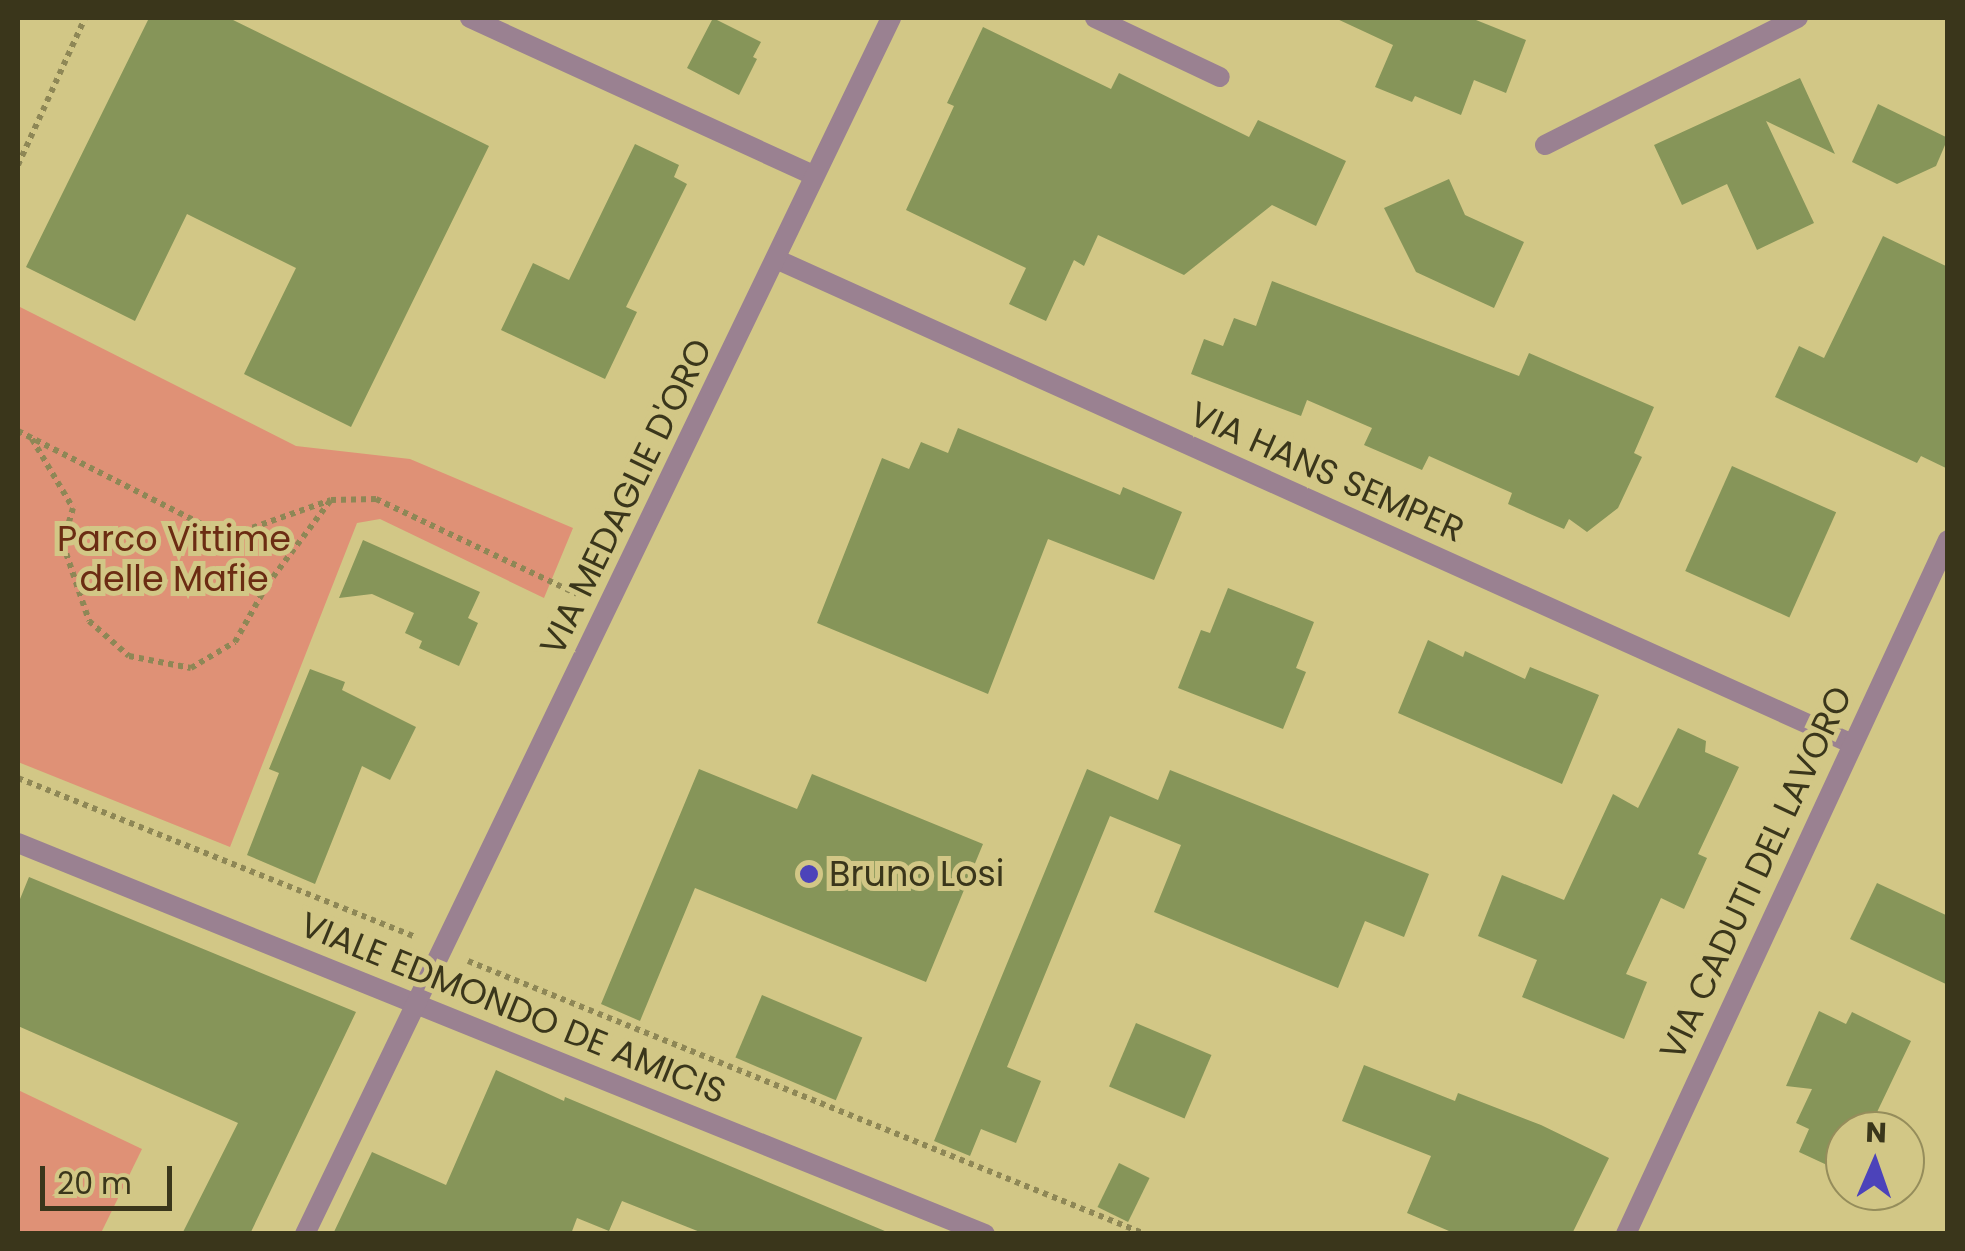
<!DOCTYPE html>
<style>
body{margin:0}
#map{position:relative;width:1965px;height:1251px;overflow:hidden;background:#d2c786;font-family:Poppins,sans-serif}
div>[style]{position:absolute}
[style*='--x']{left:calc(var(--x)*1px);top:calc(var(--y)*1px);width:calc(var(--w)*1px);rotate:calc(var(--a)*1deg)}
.green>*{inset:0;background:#df9176}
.building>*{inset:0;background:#869559;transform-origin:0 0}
.path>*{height:6px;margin-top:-3px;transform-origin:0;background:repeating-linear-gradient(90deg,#8e8756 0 5px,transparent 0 10px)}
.minor>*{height:20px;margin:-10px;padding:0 10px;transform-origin:10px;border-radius:10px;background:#9a8191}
.dots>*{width:28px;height:28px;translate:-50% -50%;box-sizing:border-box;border:5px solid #d2c786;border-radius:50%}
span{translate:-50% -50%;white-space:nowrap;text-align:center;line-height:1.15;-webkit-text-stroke:10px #d2c786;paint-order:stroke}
.street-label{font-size:35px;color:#3a361b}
.park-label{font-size:35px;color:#6b2c13}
.poi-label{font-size:35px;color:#3a361b}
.left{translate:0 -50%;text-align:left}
.frame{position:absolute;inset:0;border:20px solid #3a361b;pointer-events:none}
.north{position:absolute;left:1825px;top:1111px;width:100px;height:100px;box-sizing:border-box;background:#d2c786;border:2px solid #958d5b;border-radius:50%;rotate:2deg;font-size:28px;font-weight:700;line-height:40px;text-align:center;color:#3a361b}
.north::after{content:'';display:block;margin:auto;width:35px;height:45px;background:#4c43ba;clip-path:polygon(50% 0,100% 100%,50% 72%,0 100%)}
.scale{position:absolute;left:40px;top:1166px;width:132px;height:45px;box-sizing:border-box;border:5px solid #3a361b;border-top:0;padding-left:12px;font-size:30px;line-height:35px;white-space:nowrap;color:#3a361b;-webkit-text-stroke:8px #d2c786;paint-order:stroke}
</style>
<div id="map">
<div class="green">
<div style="clip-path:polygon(18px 306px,296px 446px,410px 459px,573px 528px,544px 598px,380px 519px,357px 523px,230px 847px,18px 762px)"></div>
<div style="clip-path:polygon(18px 1090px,142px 1149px,101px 1233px,18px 1233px)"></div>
</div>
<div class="building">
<div style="clip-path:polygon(149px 18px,229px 18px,489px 146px,351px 427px,244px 374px,296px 268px,187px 214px,135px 321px,26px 267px)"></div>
<div style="clip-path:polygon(713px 18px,761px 42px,753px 57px,757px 59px,739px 95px,687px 68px)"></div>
<div style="clip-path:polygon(1335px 18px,1471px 18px,1526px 40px,1506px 93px,1474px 80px,1461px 115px,1415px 96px,1412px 102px,1375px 87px,1393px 45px)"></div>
<div style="clip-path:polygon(983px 27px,1111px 89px,1119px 73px,1249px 137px,1258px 120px,1346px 161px,1316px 226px,1272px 205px,1184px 275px,1098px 235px,1084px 266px,1074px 260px,1046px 321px,1009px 304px,1026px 268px,906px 210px,954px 106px,947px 103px)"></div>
<div style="clip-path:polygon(1800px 78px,1835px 154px,1766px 121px,1814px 223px,1757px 250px,1727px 184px,1682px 205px,1654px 145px)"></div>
<div style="clip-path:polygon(1878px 104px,1948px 138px,1936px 166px,1897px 184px,1852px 162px)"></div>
<div style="clip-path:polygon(635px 144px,679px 165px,674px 177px,687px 184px,626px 307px,637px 312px,605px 379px,501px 330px,533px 263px,569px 280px)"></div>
<div style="clip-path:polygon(1449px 179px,1465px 215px,1524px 242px,1494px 308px,1416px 272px,1384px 208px)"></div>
<div style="clip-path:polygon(1883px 236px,1948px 267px,1948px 469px,1921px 456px,1917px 463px,1775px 397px,1799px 346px,1824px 358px)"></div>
<div style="clip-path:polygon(1272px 281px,1519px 376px,1529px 353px,1654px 407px,1634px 453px,1642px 457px,1618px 508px,1587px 532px,1569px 519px,1564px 529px,1508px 504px,1512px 493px,1429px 456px,1422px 470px,1364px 445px,1372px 428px,1307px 400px,1301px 416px,1191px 374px,1204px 339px,1223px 346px,1234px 318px,1256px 326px)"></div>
<div style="clip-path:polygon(958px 428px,1120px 495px,1123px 487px,1182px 512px,1154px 580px,1048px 539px,988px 694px,817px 623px,882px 458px,909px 469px,921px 442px,948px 453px)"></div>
<div style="left:1732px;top:466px;width:114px;height:115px;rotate:24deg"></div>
<div style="clip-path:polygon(363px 540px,480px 592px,468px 618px,478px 623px,459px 666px,419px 648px,422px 641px,405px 633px,414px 613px,372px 594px,339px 598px)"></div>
<div style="clip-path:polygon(1228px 588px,1314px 622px,1296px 668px,1306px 672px,1283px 729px,1178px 688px,1201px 630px,1210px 633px)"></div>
<div style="clip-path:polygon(1428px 640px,1463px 657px,1465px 651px,1525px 679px,1530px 667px,1599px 695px,1562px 784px,1398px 713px)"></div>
<div style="clip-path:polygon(310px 669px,345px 682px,342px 690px,416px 727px,390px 780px,362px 766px,315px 884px,247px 855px,279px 773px,269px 769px)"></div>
<div style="clip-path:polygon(1678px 728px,1706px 741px,1705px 752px,1739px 767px,1698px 854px,1707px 858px,1684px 909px,1661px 898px,1626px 974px,1647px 982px,1624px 1039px,1522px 997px,1537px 960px,1478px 936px,1502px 875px,1564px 900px,1613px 794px,1638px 808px)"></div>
<div style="clip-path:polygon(699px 769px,797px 809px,812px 774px,983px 844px,926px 982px,695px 888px,640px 1021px,601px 1004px)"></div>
<div style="clip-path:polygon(1087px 769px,1158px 800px,1170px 770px,1429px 874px,1404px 937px,1365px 921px,1338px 988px,1154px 912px,1181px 845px,1110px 816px,1007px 1067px,1041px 1081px,1016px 1143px,981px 1129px,970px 1156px,934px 1141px)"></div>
<div style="clip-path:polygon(29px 877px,356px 1012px,250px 1234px,182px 1234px,238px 1123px,18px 1026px,18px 904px)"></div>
<div style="clip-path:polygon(1877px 883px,1948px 916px,1948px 985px,1850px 939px)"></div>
<div style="left:762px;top:995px;width:109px;height:68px;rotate:23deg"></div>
<div style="clip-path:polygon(1819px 1011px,1846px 1024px,1852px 1012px,1911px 1041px,1868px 1131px,1845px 1131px,1845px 1150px,1827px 1165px,1799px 1152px,1809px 1129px,1796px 1123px,1812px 1089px,1786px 1086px)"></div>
<div style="left:1136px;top:1023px;width:82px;height:69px;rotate:23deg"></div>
<div style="clip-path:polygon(1364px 1065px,1455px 1101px,1458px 1093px,1541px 1125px,1609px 1158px,1572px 1234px,1456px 1234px,1407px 1213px,1431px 1156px,1342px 1121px)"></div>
<div style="clip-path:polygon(496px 1070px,564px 1101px,565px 1097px,892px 1234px,705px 1234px,622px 1201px,609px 1231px,577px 1218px,571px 1234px,333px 1234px,372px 1152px,446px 1185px)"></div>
<div style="left:1119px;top:1163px;width:34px;height:49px;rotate:26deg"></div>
</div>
<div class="path">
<div style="--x:18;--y:165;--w:162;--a:-65.5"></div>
<div style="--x:18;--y:431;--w:210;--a:26.9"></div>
<div style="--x:205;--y:526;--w:38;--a:7"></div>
<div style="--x:243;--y:531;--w:93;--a:-19.4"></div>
<div style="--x:331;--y:500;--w:45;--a:-1.3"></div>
<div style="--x:376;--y:499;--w:222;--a:25.3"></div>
<div style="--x:32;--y:439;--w:80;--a:59.3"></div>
<div style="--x:73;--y:508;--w:37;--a:106"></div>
<div style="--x:63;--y:544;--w:81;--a:71.3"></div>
<div style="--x:89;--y:621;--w:53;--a:41.2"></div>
<div style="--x:129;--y:656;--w:63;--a:11"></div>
<div style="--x:191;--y:668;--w:51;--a:-30.6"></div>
<div style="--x:235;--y:642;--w:65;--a:-60.7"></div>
<div style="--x:267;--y:585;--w:105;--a:-53.1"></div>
<div style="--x:18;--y:778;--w:429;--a:21.8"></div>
<div style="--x:468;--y:961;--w:730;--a:21.96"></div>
</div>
<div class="minor">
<div style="--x:470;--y:18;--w:377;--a:24.6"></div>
<div style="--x:1095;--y:18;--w:138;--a:25.3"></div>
<div style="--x:1545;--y:145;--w:283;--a:-26.7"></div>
<div style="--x:778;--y:260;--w:1176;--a:24.25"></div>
<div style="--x:18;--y:843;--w:1043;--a:22.02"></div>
<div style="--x:305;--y:1234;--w:1350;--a:-64.27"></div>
<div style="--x:1626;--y:1234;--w:765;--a:-65.11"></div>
</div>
<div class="dots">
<div style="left:809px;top:874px;background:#4c43ba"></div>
</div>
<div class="street-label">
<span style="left:1327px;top:472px;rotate:24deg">VIA HANS SEMPER</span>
<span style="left:626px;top:497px;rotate:-64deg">VIA MEDAGLIE D'ORO</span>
<span style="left:1756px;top:873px;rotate:-65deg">VIA CADUTI DEL LAVORO</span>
<span style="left:513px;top:1008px;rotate:22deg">VIALE EDMONDO DE AMICIS</span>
</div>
<div class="park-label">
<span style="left:174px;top:559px">Parco Vittime<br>delle Mafie</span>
</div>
<div class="poi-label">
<span class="left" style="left:829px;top:874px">Bruno Losi</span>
</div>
<div class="frame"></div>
<div class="north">N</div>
<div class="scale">20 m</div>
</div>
